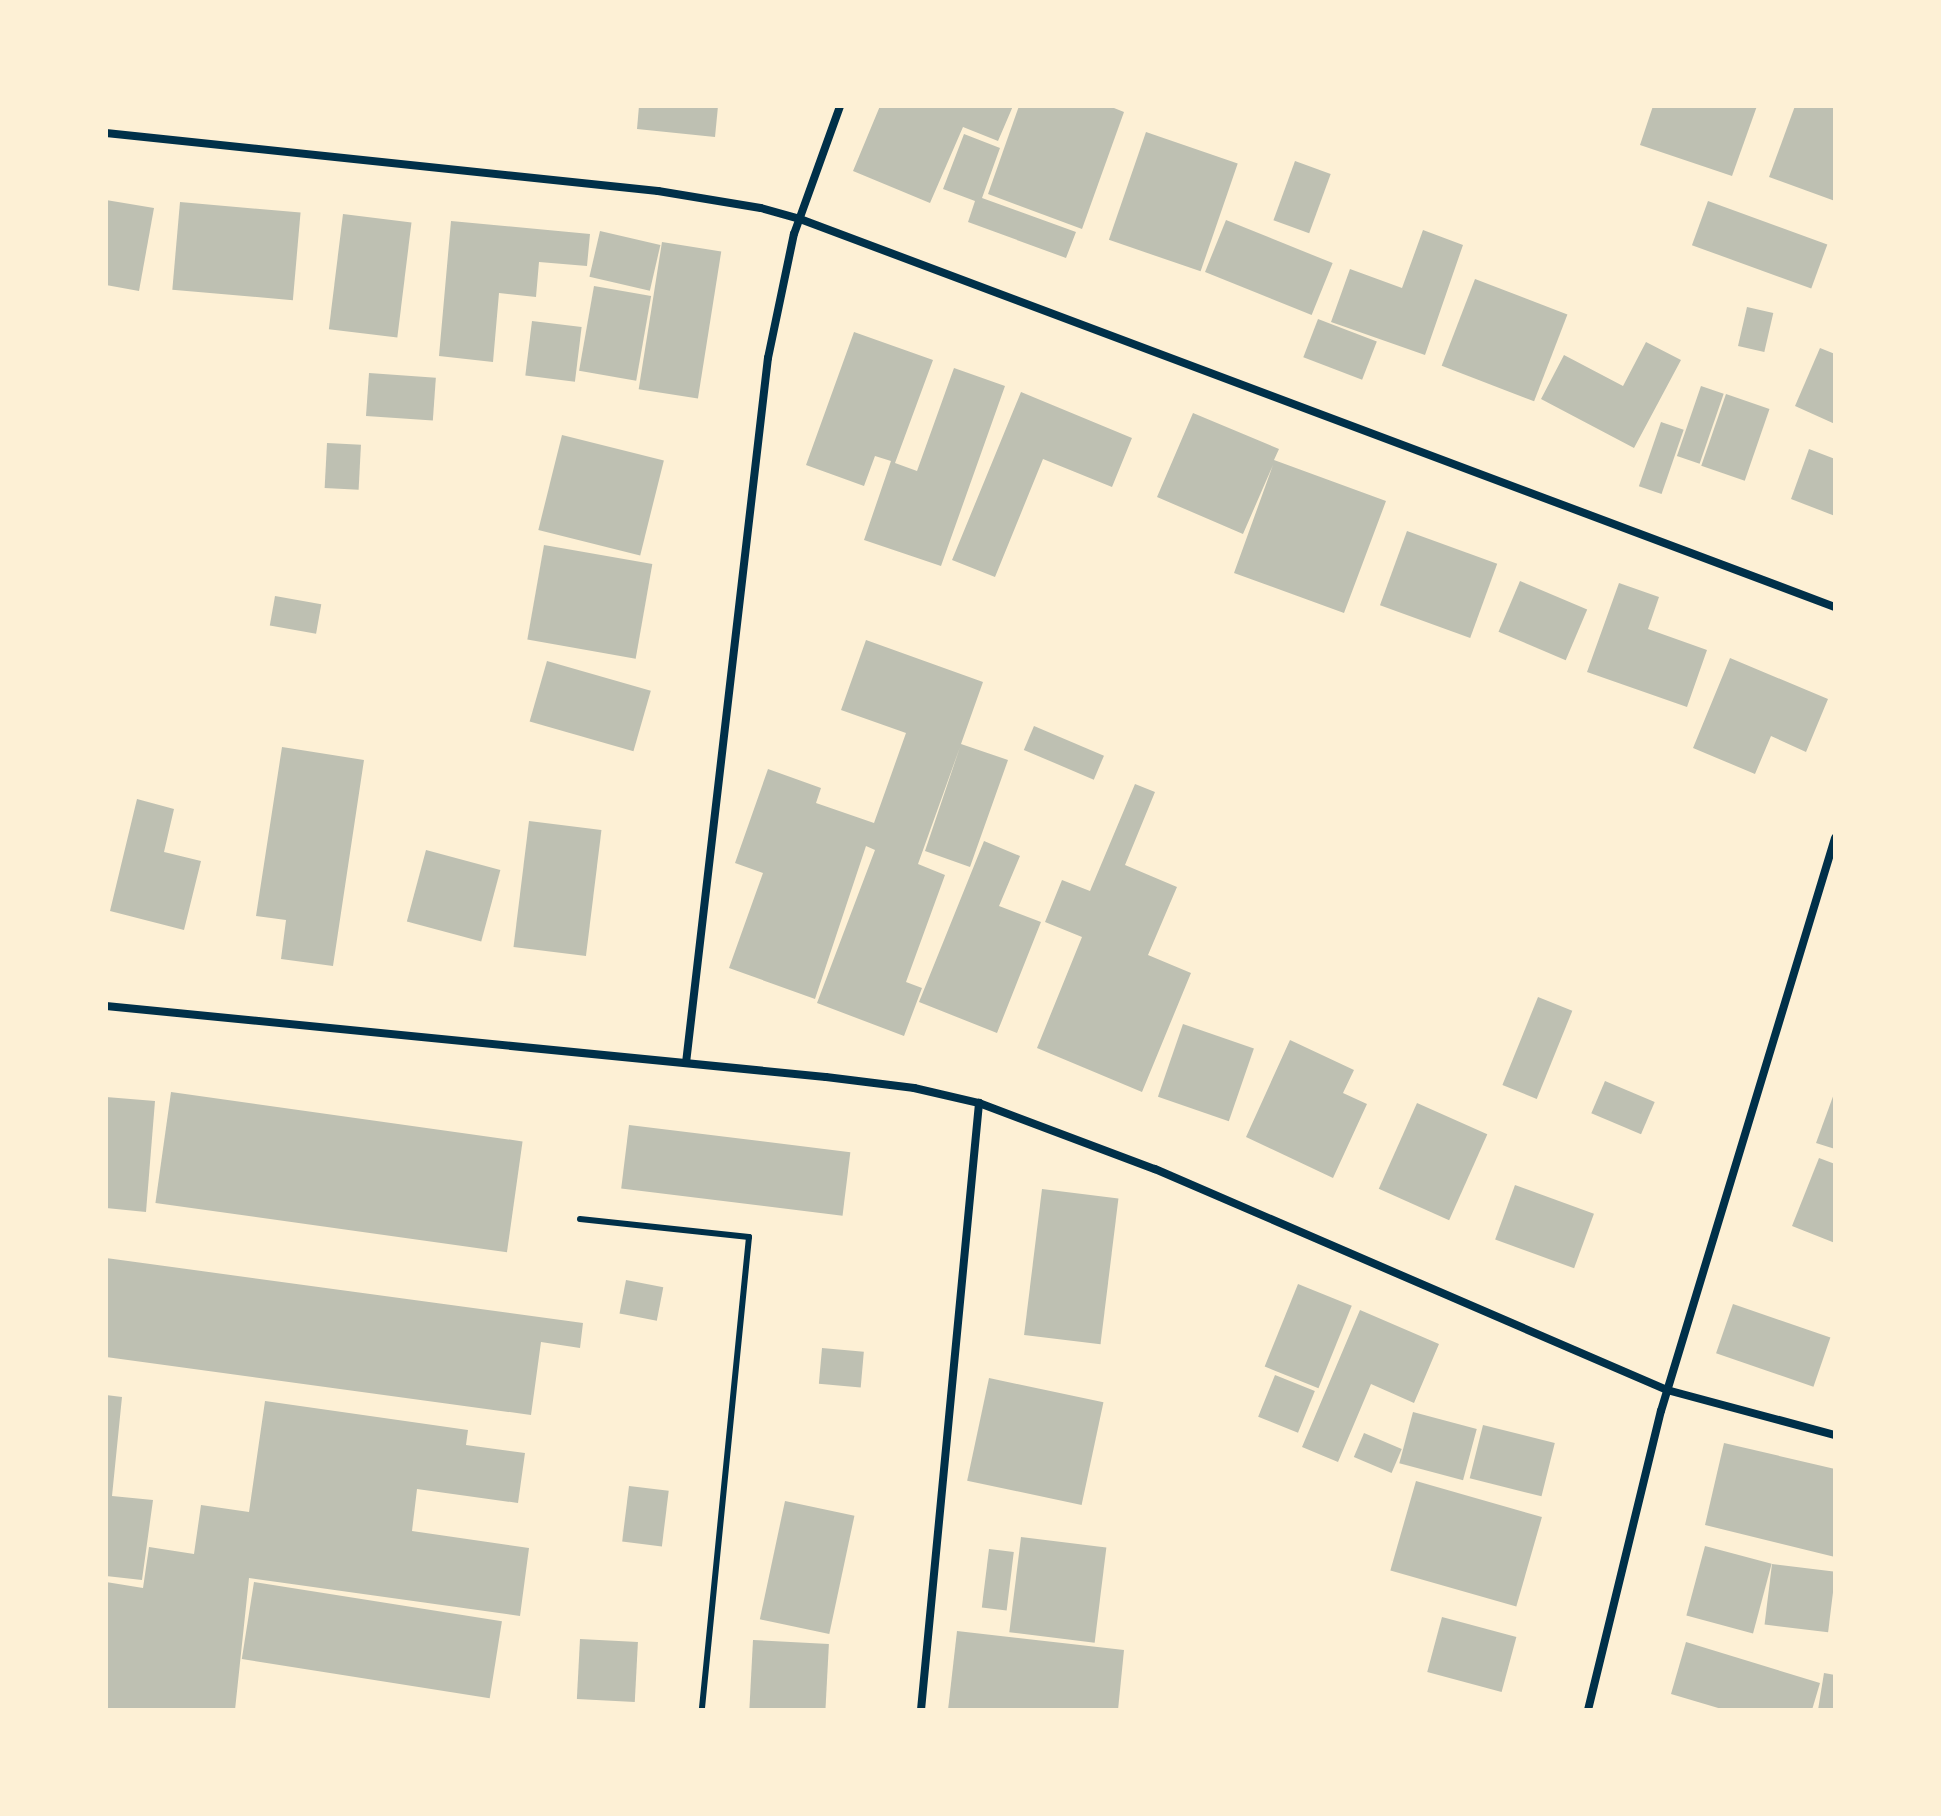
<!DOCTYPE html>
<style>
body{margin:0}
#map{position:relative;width:1941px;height:1816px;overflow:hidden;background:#fdf0d5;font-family:Rubik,sans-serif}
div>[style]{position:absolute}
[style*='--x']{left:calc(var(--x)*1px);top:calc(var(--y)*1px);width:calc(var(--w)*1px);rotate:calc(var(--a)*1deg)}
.building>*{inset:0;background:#bec0b2;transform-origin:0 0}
.service>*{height:6px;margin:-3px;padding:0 3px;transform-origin:3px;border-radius:3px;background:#003049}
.minor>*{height:8px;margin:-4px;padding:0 4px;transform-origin:4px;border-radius:4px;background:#003049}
span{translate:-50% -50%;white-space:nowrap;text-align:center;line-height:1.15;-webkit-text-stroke:8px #fdf0d5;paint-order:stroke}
.frame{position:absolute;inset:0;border:108px solid #fdf0d5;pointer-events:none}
</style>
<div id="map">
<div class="building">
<div style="clip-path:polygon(639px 106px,718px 106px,715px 137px,637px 129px)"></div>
<div style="clip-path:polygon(880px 106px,1013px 106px,998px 141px,963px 127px,930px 203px,853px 171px)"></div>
<div style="clip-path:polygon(1019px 106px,1109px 106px,1124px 112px,1082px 229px,988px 194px)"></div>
<div style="clip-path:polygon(1653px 106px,1757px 106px,1732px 176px,1640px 145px)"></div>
<div style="clip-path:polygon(1795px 106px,1835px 106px,1835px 201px,1769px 177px)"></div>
<div style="left:1146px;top:132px;width:97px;height:114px;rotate:19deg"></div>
<div style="clip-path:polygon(964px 134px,1000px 148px,982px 198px,1076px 232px,1066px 258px,968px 222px,975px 201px,943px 189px)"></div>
<div style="left:1295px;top:161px;width:38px;height:63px;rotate:20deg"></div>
<div style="clip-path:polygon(106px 200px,154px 208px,139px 291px,106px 285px)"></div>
<div style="left:1708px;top:201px;width:127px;height:47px;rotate:20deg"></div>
<div style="left:180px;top:202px;width:121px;height:88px;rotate:5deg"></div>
<div style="left:343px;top:214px;width:69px;height:116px;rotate:7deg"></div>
<div style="left:1226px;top:220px;width:115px;height:56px;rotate:22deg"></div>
<div style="clip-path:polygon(451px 221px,590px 234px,587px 266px,539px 262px,536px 297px,499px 293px,493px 362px,439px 356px)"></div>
<div style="clip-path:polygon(1423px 230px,1463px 245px,1425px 355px,1331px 322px,1350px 269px,1402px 288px)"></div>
<div style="left:600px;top:231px;width:62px;height:47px;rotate:13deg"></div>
<div style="left:662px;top:242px;width:60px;height:149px;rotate:9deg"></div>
<div style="left:1475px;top:279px;width:99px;height:93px;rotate:21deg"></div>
<div style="left:594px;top:286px;width:58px;height:86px;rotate:10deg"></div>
<div style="left:1747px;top:307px;width:27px;height:40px;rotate:13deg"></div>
<div style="left:1318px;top:319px;width:63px;height:41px;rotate:21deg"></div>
<div style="left:532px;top:321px;width:50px;height:55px;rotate:7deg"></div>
<div style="clip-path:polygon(854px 332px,933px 360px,895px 463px,917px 471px,954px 368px,1005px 386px,941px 566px,864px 540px,891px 461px,875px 456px,864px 486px,806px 465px)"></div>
<div style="clip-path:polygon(1646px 342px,1681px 360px,1634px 448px,1541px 399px,1564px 355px,1623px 386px)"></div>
<div style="clip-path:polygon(1820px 348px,1835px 354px,1835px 424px,1795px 406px)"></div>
<div style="left:369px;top:373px;width:67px;height:43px;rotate:4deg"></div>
<div style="left:1701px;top:386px;width:24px;height:74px;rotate:19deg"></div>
<div style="clip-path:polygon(1021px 392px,1132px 438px,1112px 487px,1043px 459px,995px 577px,952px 560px)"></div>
<div style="left:1726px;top:394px;width:46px;height:76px;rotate:19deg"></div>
<div style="clip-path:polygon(1193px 413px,1279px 449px,1274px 460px,1386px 501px,1344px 613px,1234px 573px,1273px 465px,1243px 534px,1157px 497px)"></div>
<div style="left:1661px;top:422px;width:24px;height:68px;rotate:19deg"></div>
<div style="left:562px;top:435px;width:105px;height:98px;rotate:14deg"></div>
<div style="left:327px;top:443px;width:34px;height:45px;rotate:3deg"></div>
<div style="clip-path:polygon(1809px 449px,1835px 459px,1835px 516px,1791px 499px)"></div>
<div style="left:1407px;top:531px;width:96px;height:79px;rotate:20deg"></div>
<div style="left:544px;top:545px;width:110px;height:96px;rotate:10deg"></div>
<div style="left:1520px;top:581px;width:73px;height:55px;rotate:23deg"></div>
<div style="clip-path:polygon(1619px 583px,1659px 597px,1648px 629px,1707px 650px,1687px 707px,1587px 672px)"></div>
<div style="left:275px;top:596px;width:47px;height:30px;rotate:10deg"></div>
<div style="clip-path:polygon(866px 640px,983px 682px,961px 744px,1008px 760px,970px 867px,925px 851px,960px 747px,918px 864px,945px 875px,906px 982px,922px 988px,904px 1036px,817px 1003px,875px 850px,866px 846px,815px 999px,729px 968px,763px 873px,735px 863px,768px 769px,821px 788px,816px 803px,874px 823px,906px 733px,841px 710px)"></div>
<div style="clip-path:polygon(1730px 658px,1828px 699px,1806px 752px,1771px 736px,1755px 774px,1693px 748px)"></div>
<div style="left:547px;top:661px;width:108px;height:63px;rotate:16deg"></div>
<div style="left:1034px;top:726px;width:76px;height:26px;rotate:23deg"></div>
<div style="clip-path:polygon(282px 747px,364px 760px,333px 966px,281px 959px,286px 920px,256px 916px)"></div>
<div style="clip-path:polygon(1135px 784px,1155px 792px,1125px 865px,1177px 887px,1148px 955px,1191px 973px,1142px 1092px,1037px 1048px,1082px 937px,1045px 922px,1062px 880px,1090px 891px)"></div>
<div style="clip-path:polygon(137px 799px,174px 809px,164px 852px,201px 861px,184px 930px,110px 911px)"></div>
<div style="left:529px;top:821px;width:73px;height:127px;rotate:7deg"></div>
<div style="clip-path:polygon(984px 841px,1020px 856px,999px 906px,1041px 922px,997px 1033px,919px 1002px)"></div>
<div style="left:426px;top:850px;width:77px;height:74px;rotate:15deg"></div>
<div style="left:1538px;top:997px;width:37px;height:95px;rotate:22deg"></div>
<div style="left:1183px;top:1024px;width:75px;height:77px;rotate:19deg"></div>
<div style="clip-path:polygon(1290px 1040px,1354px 1070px,1343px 1093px,1367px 1104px,1333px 1178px,1246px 1137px)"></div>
<div style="left:1605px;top:1081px;width:54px;height:35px;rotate:23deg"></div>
<div style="clip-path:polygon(1835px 1091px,1835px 1149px,1816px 1143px)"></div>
<div style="left:171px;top:1092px;width:355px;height:112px;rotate:8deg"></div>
<div style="clip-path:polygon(106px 1097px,155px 1101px,146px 1212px,106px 1208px)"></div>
<div style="left:1417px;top:1103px;width:77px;height:94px;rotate:24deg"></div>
<div style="left:629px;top:1125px;width:223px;height:64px;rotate:7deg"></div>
<div style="clip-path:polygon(1819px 1158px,1835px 1164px,1835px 1243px,1792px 1226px)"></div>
<div style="left:1515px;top:1185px;width:84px;height:58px;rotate:20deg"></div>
<div style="left:1042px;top:1189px;width:77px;height:147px;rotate:7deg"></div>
<div style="clip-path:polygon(106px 1258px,583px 1323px,580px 1348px,541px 1342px,531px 1415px,106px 1357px)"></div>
<div style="left:626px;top:1280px;width:38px;height:34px;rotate:11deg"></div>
<div style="left:1298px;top:1284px;width:58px;height:89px;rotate:22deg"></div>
<div style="left:1733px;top:1304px;width:103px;height:52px;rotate:19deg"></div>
<div style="clip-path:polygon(1360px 1310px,1439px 1344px,1414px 1403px,1371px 1384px,1338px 1462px,1302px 1447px)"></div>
<div style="left:822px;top:1348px;width:42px;height:36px;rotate:5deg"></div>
<div style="left:1275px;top:1375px;width:43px;height:45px;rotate:22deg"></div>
<div style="left:989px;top:1378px;width:117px;height:105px;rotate:12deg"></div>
<div style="clip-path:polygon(106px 1395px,122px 1397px,112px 1496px,153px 1500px,142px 1580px,106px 1576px)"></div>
<div style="clip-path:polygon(265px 1401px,468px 1430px,466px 1445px,525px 1453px,518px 1503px,417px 1489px,412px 1531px,529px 1548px,520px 1616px,249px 1578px,235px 1710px,106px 1710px,106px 1582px,143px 1588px,149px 1547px,194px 1554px,201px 1505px,249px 1512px)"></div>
<div style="left:1413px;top:1412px;width:66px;height:53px;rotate:15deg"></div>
<div style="left:1483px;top:1425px;width:74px;height:55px;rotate:14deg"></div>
<div style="left:1364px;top:1433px;width:41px;height:26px;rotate:23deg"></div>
<div style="clip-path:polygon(1724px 1443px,1835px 1469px,1835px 1557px,1705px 1525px)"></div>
<div style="left:1416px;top:1481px;width:131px;height:93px;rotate:16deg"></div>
<div style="left:629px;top:1486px;width:40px;height:56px;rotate:7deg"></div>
<div style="left:785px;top:1501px;width:71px;height:121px;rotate:12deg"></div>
<div style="left:1021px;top:1537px;width:86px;height:96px;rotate:7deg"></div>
<div style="left:1705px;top:1546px;width:69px;height:72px;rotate:15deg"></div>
<div style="left:989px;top:1549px;width:25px;height:59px;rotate:7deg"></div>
<div style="left:1772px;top:1564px;width:64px;height:61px;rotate:7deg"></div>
<div style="left:254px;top:1582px;width:251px;height:78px;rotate:9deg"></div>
<div style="left:1442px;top:1617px;width:77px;height:57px;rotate:15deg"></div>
<div style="clip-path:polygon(957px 1631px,1124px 1650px,1118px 1710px,948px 1710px)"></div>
<div style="left:580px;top:1639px;width:58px;height:60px;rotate:3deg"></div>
<div style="left:753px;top:1640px;width:76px;height:70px;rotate:3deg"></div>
<div style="clip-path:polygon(1686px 1642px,1820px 1683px,1812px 1710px,1725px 1710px,1671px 1694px)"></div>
<div style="clip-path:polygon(1824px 1673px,1835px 1675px,1835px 1710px,1818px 1710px)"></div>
</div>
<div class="service">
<div style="--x:580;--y:1219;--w:170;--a:6.1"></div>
<div style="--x:749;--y:1237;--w:475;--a:95.7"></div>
</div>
<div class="minor">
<div style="--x:106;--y:133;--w:555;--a:6"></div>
<div style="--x:658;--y:191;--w:104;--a:9.4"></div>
<div style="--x:761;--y:208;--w:41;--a:15.8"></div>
<div style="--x:800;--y:219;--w:1105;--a:20.55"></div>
<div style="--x:106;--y:1006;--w:723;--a:5.63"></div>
<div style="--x:826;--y:1077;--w:89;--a:7.1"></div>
<div style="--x:914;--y:1088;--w:67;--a:13"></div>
<div style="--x:979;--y:1103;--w:188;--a:20.6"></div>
<div style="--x:1155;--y:1169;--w:558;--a:23.35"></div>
<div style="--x:1667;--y:1390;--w:174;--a:15"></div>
<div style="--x:686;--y:1063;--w:710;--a:-83.37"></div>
<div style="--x:768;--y:358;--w:127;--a:-78.2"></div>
<div style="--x:794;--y:234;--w:136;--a:-70.2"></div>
<div style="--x:921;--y:1710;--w:610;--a:-84.54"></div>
<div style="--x:1588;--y:1710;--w:308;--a:-76.3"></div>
<div style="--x:1661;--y:1411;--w:599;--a:-73.11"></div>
</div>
<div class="frame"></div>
</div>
